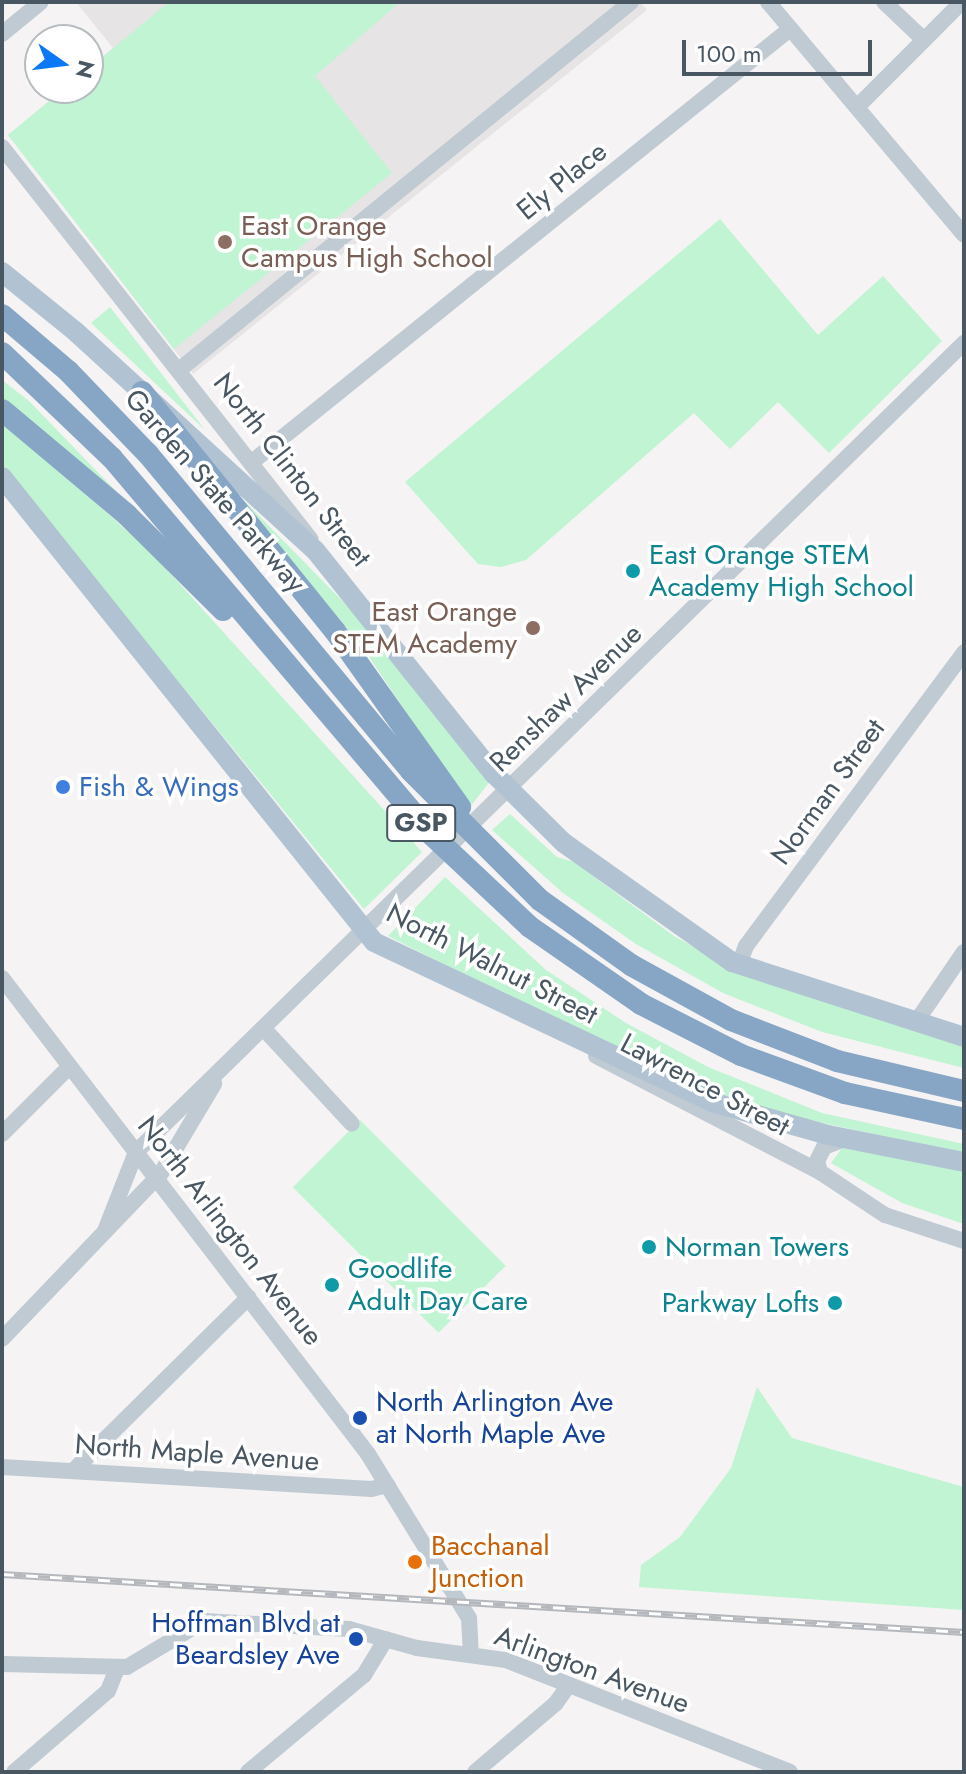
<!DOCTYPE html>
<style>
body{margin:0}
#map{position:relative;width:966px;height:1774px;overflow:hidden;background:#f5f3f3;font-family:Jost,sans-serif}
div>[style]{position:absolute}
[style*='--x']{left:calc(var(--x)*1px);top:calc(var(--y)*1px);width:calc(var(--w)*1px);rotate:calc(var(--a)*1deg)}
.education>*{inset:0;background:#e6e4e5}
.green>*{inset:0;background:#c0f4d3;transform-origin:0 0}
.minor>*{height:16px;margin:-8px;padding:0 8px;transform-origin:8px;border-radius:8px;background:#c0cad3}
.major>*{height:20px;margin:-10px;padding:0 10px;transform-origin:10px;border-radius:10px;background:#b1c3d3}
.highway>*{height:22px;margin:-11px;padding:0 11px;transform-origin:11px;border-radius:11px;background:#87a6c5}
.rail>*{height:7px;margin-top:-3.5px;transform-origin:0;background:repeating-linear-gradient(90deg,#fff 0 12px,#b4b8bd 0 24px);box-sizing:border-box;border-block:2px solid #b4b8bd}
.dots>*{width:22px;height:22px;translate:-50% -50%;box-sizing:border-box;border:4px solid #fff;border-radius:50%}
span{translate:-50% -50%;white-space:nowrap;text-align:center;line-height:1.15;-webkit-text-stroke:7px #fff;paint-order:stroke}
.shield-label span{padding:2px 6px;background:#fff;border:2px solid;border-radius:6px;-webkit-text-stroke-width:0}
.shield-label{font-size:26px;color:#485762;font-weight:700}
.street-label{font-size:28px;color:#485762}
.education-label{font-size:28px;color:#785e54}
.left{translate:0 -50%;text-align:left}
.right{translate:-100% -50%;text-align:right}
.culture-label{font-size:28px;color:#0d838f}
.shop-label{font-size:28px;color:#366cbe}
.transit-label{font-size:28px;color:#164399}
.food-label{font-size:28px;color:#c56008}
.frame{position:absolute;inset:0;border:4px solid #485762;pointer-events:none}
.north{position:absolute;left:24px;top:24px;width:80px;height:80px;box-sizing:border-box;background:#fff;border:2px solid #b6bcc0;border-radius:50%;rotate:104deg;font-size:22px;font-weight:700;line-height:32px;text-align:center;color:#485762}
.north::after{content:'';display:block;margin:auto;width:28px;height:36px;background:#0c78f6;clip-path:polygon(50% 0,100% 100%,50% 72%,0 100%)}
.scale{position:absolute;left:682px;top:40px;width:190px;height:36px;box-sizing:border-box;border:4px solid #485762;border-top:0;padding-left:10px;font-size:24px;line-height:28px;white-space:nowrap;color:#485762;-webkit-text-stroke:6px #fff;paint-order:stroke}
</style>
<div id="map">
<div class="education">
<div style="clip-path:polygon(76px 2px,640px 2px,647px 10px,193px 374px,8px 135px,65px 88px,88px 88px,88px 69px,113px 48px)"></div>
</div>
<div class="green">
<div style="clip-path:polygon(169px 2px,400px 2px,315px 76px,392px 173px,174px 349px,8px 135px,65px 88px,88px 88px,88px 69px)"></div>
<div style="clip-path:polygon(720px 219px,818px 335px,883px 276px,942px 341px,829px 453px,778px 402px,730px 449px,694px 413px,526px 560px,501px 567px,478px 564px,405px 482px)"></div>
<div style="clip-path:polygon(110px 307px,205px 430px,91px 323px)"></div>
<div style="clip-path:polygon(2px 380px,29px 401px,139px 515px,2px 404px)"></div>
<div style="clip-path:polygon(2px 420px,150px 551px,422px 852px,364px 909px,2px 465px)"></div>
<div style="clip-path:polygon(217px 473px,359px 618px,491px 780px,470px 807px,361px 645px)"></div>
<div style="clip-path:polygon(510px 814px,557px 857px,574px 862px,674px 936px,746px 976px,964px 1047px,964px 1068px,822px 1032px,723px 993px,636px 944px,563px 893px,492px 830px)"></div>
<div style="clip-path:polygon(445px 877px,546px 970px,626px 1023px,708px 1067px,822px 1113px,964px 1144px,964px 1154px,742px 1105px,652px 1069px,388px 936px)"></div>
<div style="left:360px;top:1120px;width:206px;height:95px;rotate:45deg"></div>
<div style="clip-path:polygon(842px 1148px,964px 1169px,964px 1224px,902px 1203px,831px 1163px)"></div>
<div style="clip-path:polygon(757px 1387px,792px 1438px,964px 1487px,964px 1610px,639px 1587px,641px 1565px,680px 1537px,731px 1468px)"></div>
</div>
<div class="minor">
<div style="--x:768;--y:2;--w:304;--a:49.9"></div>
<div style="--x:884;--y:2;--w:55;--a:43.5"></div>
<div style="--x:2;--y:34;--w:50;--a:-39.4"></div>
<div style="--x:857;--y:107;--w:148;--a:-45"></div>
<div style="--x:2;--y:147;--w:499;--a:51.8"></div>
<div style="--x:179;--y:370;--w:583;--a:-39.15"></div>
<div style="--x:252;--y:462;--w:691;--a:-38.83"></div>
<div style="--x:739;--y:965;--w:20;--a:-70"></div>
<div style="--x:746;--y:946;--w:366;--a:-53.4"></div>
<div style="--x:2;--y:978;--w:600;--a:52.44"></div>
<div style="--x:368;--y:1454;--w:193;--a:58.4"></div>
<div style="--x:469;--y:1618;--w:37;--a:87"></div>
<div style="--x:916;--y:1022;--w:85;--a:-55.6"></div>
<div style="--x:264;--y:1029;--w:129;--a:47.2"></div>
<div style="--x:596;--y:1056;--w:252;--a:27.4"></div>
<div style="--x:820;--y:1172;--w:78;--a:33.5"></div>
<div style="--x:885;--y:1215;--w:83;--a:18.2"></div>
<div style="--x:2;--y:1134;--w:95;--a:-45"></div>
<div style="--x:820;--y:1172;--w:11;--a:-105"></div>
<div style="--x:817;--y:1161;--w:16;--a:-63"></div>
<div style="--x:824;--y:1147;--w:22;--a:-21"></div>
<div style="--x:105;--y:1231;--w:85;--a:-68.6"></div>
<div style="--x:136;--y:1152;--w:1158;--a:-44.34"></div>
<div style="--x:2;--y:1339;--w:230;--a:-46.2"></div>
<div style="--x:161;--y:1173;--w:104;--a:-59.2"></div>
<div style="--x:2;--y:1467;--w:370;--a:3.4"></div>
<div style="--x:371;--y:1489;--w:17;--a:-13"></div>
<div style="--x:73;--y:1471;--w:247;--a:-44.7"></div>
<div style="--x:2;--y:1664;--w:125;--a:1.4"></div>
<div style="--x:127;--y:1667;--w:90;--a:-30.9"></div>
<div style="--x:204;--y:1621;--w:145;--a:3.2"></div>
<div style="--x:349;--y:1629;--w:71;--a:15.6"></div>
<div style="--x:417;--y:1648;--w:90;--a:7.7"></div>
<div style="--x:506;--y:1660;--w:305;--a:21.5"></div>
<div style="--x:14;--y:1772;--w:124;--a:-40.8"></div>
<div style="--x:108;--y:1691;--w:24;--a:-68"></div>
<div style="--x:248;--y:1772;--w:151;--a:-39.9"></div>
<div style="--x:364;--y:1675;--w:42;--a:-58.6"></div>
<div style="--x:475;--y:1772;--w:106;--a:-40.4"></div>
<div style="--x:556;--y:1703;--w:21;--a:-55"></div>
</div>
<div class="major">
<div style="--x:2;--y:272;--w:95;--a:39"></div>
<div style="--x:76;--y:332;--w:323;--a:42.4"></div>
<div style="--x:315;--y:550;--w:287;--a:51.4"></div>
<div style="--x:494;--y:774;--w:98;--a:44.6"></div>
<div style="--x:564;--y:843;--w:206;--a:35.3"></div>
<div style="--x:732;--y:962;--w:244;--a:17.9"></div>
<div style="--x:2;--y:477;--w:595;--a:51.34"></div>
<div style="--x:374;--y:942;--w:377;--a:25.3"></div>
<div style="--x:715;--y:1103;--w:117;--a:15.8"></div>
<div style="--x:828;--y:1135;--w:139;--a:11.2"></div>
</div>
<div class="highway">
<div style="--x:2;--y:315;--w:87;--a:40.3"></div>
<div style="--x:68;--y:371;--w:115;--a:46.1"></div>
<div style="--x:148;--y:454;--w:412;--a:50.3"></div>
<div style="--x:411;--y:771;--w:182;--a:45"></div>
<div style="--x:540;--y:900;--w:112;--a:35.5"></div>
<div style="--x:631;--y:965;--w:114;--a:28.8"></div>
<div style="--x:731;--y:1020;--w:114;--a:21.1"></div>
<div style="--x:837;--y:1061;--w:130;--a:13.3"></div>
<div style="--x:2;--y:353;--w:152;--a:43.7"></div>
<div style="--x:112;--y:458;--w:494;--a:49.7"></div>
<div style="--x:432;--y:835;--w:134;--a:43.2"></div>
<div style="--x:530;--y:927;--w:135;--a:34.7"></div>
<div style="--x:641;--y:1004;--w:112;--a:27"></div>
<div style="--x:741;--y:1055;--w:111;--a:20.1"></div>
<div style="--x:845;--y:1093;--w:122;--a:12.3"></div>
<div style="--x:142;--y:392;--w:307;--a:51.1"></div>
<div style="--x:335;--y:631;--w:216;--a:54.6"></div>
<div style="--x:2;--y:410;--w:163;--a:40"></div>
<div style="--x:127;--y:515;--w:135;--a:44.7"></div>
</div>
<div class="rail">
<div style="--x:2;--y:1574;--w:964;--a:3.45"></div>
</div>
<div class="dots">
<div style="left:225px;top:242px;background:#8d6e63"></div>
<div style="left:633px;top:571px;background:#0f9aa8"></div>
<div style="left:533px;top:628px;background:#8d6e63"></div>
<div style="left:63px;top:787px;background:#3f7fe0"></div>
<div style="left:649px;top:1247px;background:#0f9aa8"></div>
<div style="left:332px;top:1285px;background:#0f9aa8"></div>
<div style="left:835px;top:1303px;background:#0f9aa8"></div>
<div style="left:360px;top:1418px;background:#1a4fb4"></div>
<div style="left:415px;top:1562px;background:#e8710a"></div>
<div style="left:356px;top:1639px;background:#1a4fb4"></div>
</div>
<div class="shield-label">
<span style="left:421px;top:823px">GSP</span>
</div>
<div class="street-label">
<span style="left:562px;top:181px;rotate:-39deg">Ely Place</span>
<span style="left:292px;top:470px;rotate:52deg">North Clinton Street</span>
<span style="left:215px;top:491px;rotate:49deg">Garden State Parkway</span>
<span style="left:566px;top:698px;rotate:-44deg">Renshaw Avenue</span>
<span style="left:828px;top:792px;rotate:-54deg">Norman Street</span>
<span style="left:492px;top:964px;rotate:27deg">North Walnut Street</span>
<span style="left:705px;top:1085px;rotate:28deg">Lawrence Street</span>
<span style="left:230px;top:1231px;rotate:52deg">North Arlington Avenue</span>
<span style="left:197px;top:1453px;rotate:4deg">North Maple Avenue</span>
<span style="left:592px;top:1670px;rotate:20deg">Arlington Avenue</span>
</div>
<div class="education-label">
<span class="left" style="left:241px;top:242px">East Orange<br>Campus High School</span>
<span class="right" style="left:517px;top:628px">East Orange<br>STEM Academy</span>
</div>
<div class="culture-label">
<span class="left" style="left:649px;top:571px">East Orange STEM<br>Academy High School</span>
<span class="left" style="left:665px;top:1247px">Norman Towers</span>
<span class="left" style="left:348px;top:1285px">Goodlife<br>Adult Day Care</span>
<span class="right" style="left:819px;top:1303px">Parkway Lofts</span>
</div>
<div class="shop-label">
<span class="left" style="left:79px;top:787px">Fish &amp; Wings</span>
</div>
<div class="transit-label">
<span class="left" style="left:376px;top:1418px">North Arlington Ave<br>at North Maple Ave</span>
<span class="right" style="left:340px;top:1639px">Hoffman Blvd at<br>Beardsley Ave</span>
</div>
<div class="food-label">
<span class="left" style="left:431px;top:1562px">Bacchanal<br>Junction</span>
</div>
<div class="frame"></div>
<div class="north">N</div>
<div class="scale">100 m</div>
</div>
